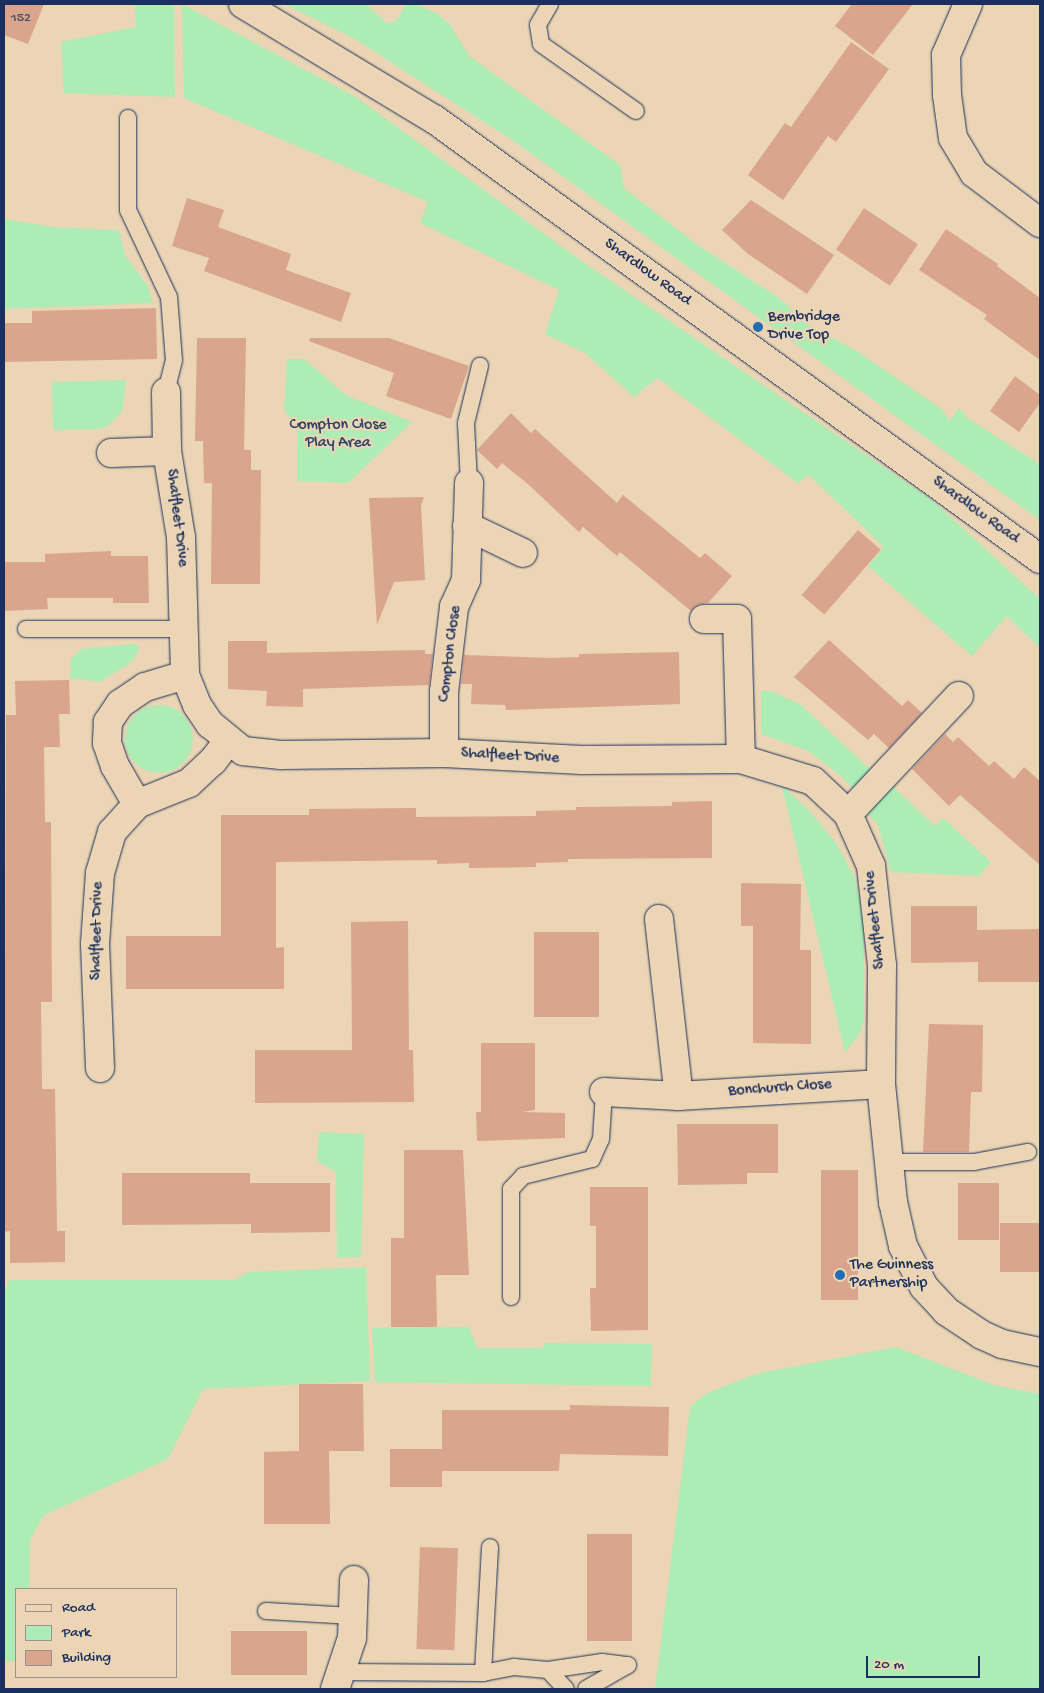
<!DOCTYPE html>
<style>
body{margin:0}
#map{position:relative;width:1044px;height:1693px;overflow:hidden;background:#ebd5b4;font-family:"Gochi Hand",sans-serif}
div>[style]{position:absolute}
[style*='--x']{left:calc(var(--x)*1px);top:calc(var(--y)*1px);width:calc(var(--w)*1px);rotate:calc(var(--a)*1deg)}
.green>*{inset:0;background:#adecb4}
.round{border-radius:50%}
.building>*{inset:0;background:#d9a58d;transform-origin:0 0}
.roads{filter:drop-shadow(0 0 1px #1b2f5e) drop-shadow(0 0 1px #1b2f5e)}
.lane>*{height:16px;margin:-8px;padding:0 8px;transform-origin:8px;border-radius:8px;background:#ebd5b4}
.street>*{height:28px;margin:-14px;padding:0 14px;transform-origin:14px;border-radius:14px;background:#ebd5b4}
.secondary>*{height:28px;margin:-14px;padding:0 14px;transform-origin:14px;border-radius:14px;background:#ebd5b4}
.dots>*{width:14px;height:14px;translate:-50% -50%;box-sizing:border-box;border:2px solid #ebd5b4;border-radius:50%}
span{translate:-50% -50%;white-space:nowrap;text-align:center;line-height:1.15;-webkit-text-stroke:4.5px #ebd5b4;paint-order:stroke}
.number-label{font-size:14px;color:#4a4c6a}
.number-label span{-webkit-text-stroke-width:0}
.street-label{font-size:16px;color:#1b2f5e}
.poi-label{font-size:16px;color:#1b2f5e}
.left{translate:0 -50%;text-align:left}
.park-label{font-size:16px;color:#2a4267}
.frame{position:absolute;inset:0;border:5px solid #1b2f5e;pointer-events:none}
.legend{position:absolute;left:15px;top:1588px;width:162px;height:90px;box-sizing:border-box;background:#ebd5b4;border:1px solid #989392;margin:0;padding:6px 9px;list-style:none;font-size:15px;color:#1b2f5e}
.legend li{display:flex;align-items:center;gap:10px;height:25px}
.legend b{width:25px;border:1px solid #989392}
.scale{position:absolute;left:866px;top:1656px;width:114px;height:22px;box-sizing:border-box;border:2px solid #1b2f5e;border-top:0;padding-left:6px;font-size:15px;line-height:18px;white-space:nowrap;color:#1b2f5e;-webkit-text-stroke:4px #ebd5b4;paint-order:stroke}
</style>
<div id="map">
<div class="green">
<div style="clip-path:polygon(135px 4px,174px 4px,175px 97px,64px 93px,61px 42px,136px 27px)"></div>
<div style="clip-path:polygon(182px 4px,356px 97px,583px 262px,932px 500px,1040px 599px,1040px 648px,1007px 616px,972px 656px,868px 566px,884px 547px,809px 475px,798px 483px,657px 378px,634px 397px,585px 353px,545px 334px,559px 290px,420px 223px,428px 202px,184px 98px)"></div>
<div style="clip-path:polygon(284px 4px,365px 4px,387px 23px,396px 21px,407px 4px,416px 4px,436px 13px,450px 24px,469px 56px,620px 165px,624px 188px,695px 243px,779px 298px,806px 323px,858px 352px,943px 410px,949px 421px,959px 408px,967px 418px,1040px 464px,1040px 520px,515px 142px,353px 38px)"></div>
<div style="clip-path:polygon(4px 219px,53px 227px,119px 230px,125px 255px,148px 286px,153px 303px,4px 309px)"></div>
<div style="clip-path:polygon(287px 359px,304px 359px,346px 395px,412px 422px,348px 483px,297px 481px,297px 423px,284px 411px)"></div>
<div style="clip-path:polygon(126px 380px,122px 411px,111px 424px,101px 429px,53px 430px,52px 382px)"></div>
<div style="clip-path:polygon(132px 644px,140px 647px,133px 661px,100px 682px,70px 678px,71px 659px,81px 649px)"></div>
<div style="clip-path:polygon(761px 691px,771px 691px,800px 704px,874px 773px,856px 792px,841px 776px,808px 751px,761px 734px)"></div>
<div class="round" style="left:125px;top:705px;width:68px;height:68px"></div>
<div style="clip-path:polygon(889px 783px,935px 826px,943px 818px,991px 862px,979px 876px,891px 872px,878px 825px,865px 811px)"></div>
<div style="clip-path:polygon(782px 786px,808px 809px,837px 844px,855px 878px,864px 922px,864px 1020px,859px 1035px,845px 1052px)"></div>
<div style="clip-path:polygon(319px 1132px,364px 1134px,361px 1257px,337px 1258px,336px 1172px,317px 1161px)"></div>
<div style="clip-path:polygon(366px 1267px,370px 1381px,203px 1389px,168px 1459px,44px 1515px,30px 1540px,29px 1589px,16px 1589px,16px 1661px,4px 1661px,4px 1288px,6px 1289px,9px 1280px,234px 1280px,249px 1272px)"></div>
<div style="clip-path:polygon(469px 1327px,477px 1348px,543px 1348px,544px 1343px,652px 1344px,651px 1386px,375px 1382px,372px 1328px)"></div>
<div style="clip-path:polygon(896px 1347px,994px 1385px,1040px 1394px,1040px 1689px,655px 1689px,690px 1407px,707px 1393px,756px 1374px)"></div>
</div>
<div class="building">
<div style="clip-path:polygon(4px 4px,44px 4px,28px 44px,4px 35px)"></div>
<div style="clip-path:polygon(852px 4px,913px 4px,873px 55px,835px 26px)"></div>
<div style="clip-path:polygon(851px 42px,889px 69px,836px 142px,828px 136px,783px 200px,748px 175px,785px 123px,791px 127px)"></div>
<div style="clip-path:polygon(187px 198px,224px 210px,218px 227px,291px 254px,286px 270px,351px 293px,341px 322px,204px 271px,209px 258px,172px 246px)"></div>
<div style="clip-path:polygon(751px 200px,834px 255px,807px 294px,748px 254px,722px 230px)"></div>
<div style="left:864px;top:208px;width:65px;height:50px;rotate:34deg"></div>
<div style="clip-path:polygon(946px 229px,998px 264px,997px 266px,1040px 298px,1040px 360px,984px 319px,987px 315px,919px 270px)"></div>
<div style="clip-path:polygon(156px 308px,157px 359px,4px 362px,4px 323px,32px 323px,32px 311px)"></div>
<div style="clip-path:polygon(197px 338px,246px 338px,244px 450px,251px 450px,251px 470px,261px 470px,260px 584px,211px 584px,212px 483px,204px 483px,203px 441px,195px 441px)"></div>
<div style="clip-path:polygon(310px 338px,389px 338px,469px 366px,451px 419px,386px 396px,394px 373px,309px 341px)"></div>
<div style="clip-path:polygon(1015px 376px,1040px 395px,1040px 403px,1019px 432px,990px 411px)"></div>
<div style="clip-path:polygon(511px 413px,531px 433px,535px 429px,617px 503px,623px 495px,700px 558px,705px 553px,732px 576px,708px 603px,697px 605px,691px 611px,620px 552px,617px 556px,583px 527px,579px 532px,529px 485px,502px 463px,497px 469px,477px 450px)"></div>
<div style="clip-path:polygon(424px 497px,421px 505px,425px 580px,394px 582px,377px 625px,369px 498px)"></div>
<div style="left:858px;top:530px;width:30px;height:86px;rotate:41deg"></div>
<div style="clip-path:polygon(111px 551px,111px 556px,148px 556px,149px 603px,113px 603px,113px 598px,47px 598px,48px 609px,4px 611px,4px 562px,45px 562px,45px 554px)"></div>
<div style="clip-path:polygon(829px 640px,902px 706px,908px 700px,922px 713px,889px 748px,874px 734px,868px 740px,794px 677px)"></div>
<div style="clip-path:polygon(228px 641px,267px 641px,267px 653px,425px 650px,425px 654px,433px 654px,429px 685px,303px 689px,303px 707px,266px 706px,267px 691px,228px 689px)"></div>
<div style="clip-path:polygon(679px 652px,680px 704px,506px 710px,505px 705px,471px 704px,472px 684px,461px 684px,464px 655px,550px 658px,579px 657px,579px 654px)"></div>
<div style="clip-path:polygon(69px 680px,70px 714px,59px 714px,60px 747px,44px 747px,45px 822px,51px 822px,52px 1002px,41px 1002px,42px 1089px,55px 1089px,57px 1231px,65px 1231px,65px 1262px,10px 1263px,10px 1231px,4px 1232px,6px 715px,16px 715px,15px 681px)"></div>
<div style="clip-path:polygon(945px 734px,953px 742px,958px 737px,989px 766px,994px 761px,1014px 779px,1024px 767px,1040px 781px,1040px 865px,960px 795px,949px 806px,912px 769px)"></div>
<div style="clip-path:polygon(712px 801px,712px 858px,568px 859px,568px 862px,536px 863px,536px 867px,469px 868px,469px 863px,437px 864px,437px 860px,276px 862px,276px 948px,284px 947px,284px 989px,126px 989px,126px 936px,221px 936px,221px 815px,309px 815px,309px 809px,416px 808px,416px 817px,536px 816px,536px 811px,576px 810px,576px 807px,672px 806px,672px 802px)"></div>
<div style="clip-path:polygon(741px 883px,801px 884px,800px 950px,811px 950px,811px 1044px,753px 1043px,753px 926px,741px 926px)"></div>
<div style="clip-path:polygon(911px 906px,977px 906px,977px 930px,1040px 929px,1040px 982px,978px 982px,978px 962px,911px 963px)"></div>
<div style="clip-path:polygon(408px 921px,409px 1050px,413px 1050px,414px 1102px,255px 1103px,255px 1050px,352px 1050px,351px 922px)"></div>
<div style="left:534px;top:932px;width:65px;height:85px"></div>
<div style="clip-path:polygon(929px 1024px,983px 1025px,982px 1092px,971px 1092px,969px 1152px,923px 1152px)"></div>
<div style="clip-path:polygon(481px 1043px,535px 1043px,535px 1110px,522px 1112px,565px 1113px,565px 1138px,477px 1141px,476px 1112px,481px 1112px)"></div>
<div style="clip-path:polygon(677px 1124px,778px 1124px,778px 1173px,747px 1173px,747px 1184px,678px 1185px)"></div>
<div style="clip-path:polygon(404px 1150px,463px 1150px,469px 1275px,436px 1275px,437px 1327px,391px 1327px,391px 1238px,404px 1238px)"></div>
<div style="left:858px;top:1170px;width:130px;height:37px;rotate:90deg"></div>
<div style="clip-path:polygon(122px 1173px,250px 1173px,250px 1183px,330px 1183px,330px 1232px,251px 1233px,251px 1224px,122px 1225px)"></div>
<div style="left:958px;top:1183px;width:41px;height:57px"></div>
<div style="clip-path:polygon(590px 1187px,648px 1187px,648px 1330px,591px 1331px,590px 1288px,596px 1288px,596px 1226px,590px 1226px)"></div>
<div style="left:1000px;top:1223px;width:40px;height:49px"></div>
<div style="clip-path:polygon(299px 1384px,363px 1384px,364px 1451px,329px 1451px,330px 1524px,264px 1524px,264px 1452px,299px 1451px)"></div>
<div style="clip-path:polygon(570px 1405px,669px 1407px,668px 1456px,560px 1454px,559px 1471px,442px 1471px,442px 1487px,390px 1487px,390px 1449px,442px 1449px,442px 1410px,570px 1410px)"></div>
<div style="left:587px;top:1534px;width:45px;height:107px"></div>
<div style="left:420px;top:1547px;width:38px;height:102px;rotate:2deg"></div>
<div style="left:231px;top:1631px;width:76px;height:44px"></div>
</div>
<div class="roads">
<div class="lane">
<div style="--x:550;--y:4;--w:24;--a:120"></div>
<div style="--x:538;--y:25;--w:19;--a:81"></div>
<div style="--x:541;--y:44;--w:116;--a:35.2"></div>
<div style="--x:128;--y:118;--w:92;--a:90"></div>
<div style="--x:128;--y:210;--w:96;--a:64.8"></div>
<div style="--x:169;--y:297;--w:63;--a:85.5"></div>
<div style="--x:174;--y:360;--w:33;--a:104"></div>
<div style="--x:469;--y:483;--w:60;--a:-92.9"></div>
<div style="--x:466;--y:423;--w:59;--a:-76.2"></div>
<div style="--x:26;--y:629;--w:158;--a:0"></div>
<div style="--x:889;--y:1162;--w:85;--a:0"></div>
<div style="--x:974;--y:1162;--w:55;--a:-10.5"></div>
<div style="--x:511;--y:1297;--w:108;--a:-90"></div>
<div style="--x:511;--y:1189;--w:18;--a:-47"></div>
<div style="--x:523;--y:1176;--w:71;--a:-13.8"></div>
<div style="--x:592;--y:1159;--w:22;--a:-66"></div>
<div style="--x:601;--y:1139;--w:47;--a:-86.3"></div>
<div style="--x:266;--y:1611;--w:87;--a:3.3"></div>
<div style="--x:548;--y:1670;--w:26;--a:47"></div>
<div style="--x:341;--y:1672;--w:142;--a:0.4"></div>
<div style="--x:483;--y:1673;--w:126;--a:-86.8"></div>
<div style="--x:483;--y:1673;--w:32;--a:-11"></div>
<div style="--x:514;--y:1667;--w:34;--a:5"></div>
<div style="--x:548;--y:1670;--w:55;--a:-8.4"></div>
<div style="--x:602;--y:1662;--w:26;--a:7"></div>
<div style="--x:628;--y:1665;--w:48;--a:150.3"></div>
</div>
<div class="street">
<div style="--x:968;--y:4;--w:56;--a:113.3"></div>
<div style="--x:946;--y:55;--w:40;--a:88.6"></div>
<div style="--x:947;--y:95;--w:43;--a:82.1"></div>
<div style="--x:953;--y:138;--w:41;--a:59"></div>
<div style="--x:974;--y:173;--w:83;--a:37.1"></div>
<div style="--x:166;--y:392;--w:59;--a:89"></div>
<div style="--x:167;--y:451;--w:87;--a:80.8"></div>
<div style="--x:181;--y:537;--w:138;--a:88.3"></div>
<div style="--x:185;--y:675;--w:32;--a:68"></div>
<div style="--x:197;--y:705;--w:23;--a:56"></div>
<div style="--x:210;--y:724;--w:43;--a:39.3"></div>
<div style="--x:243;--y:751;--w:38;--a:6"></div>
<div style="--x:281;--y:755;--w:163;--a:-0.7"></div>
<div style="--x:444;--y:753;--w:138;--a:2.9"></div>
<div style="--x:582;--y:760;--w:159;--a:-0.4"></div>
<div style="--x:741;--y:759;--w:75;--a:17"></div>
<div style="--x:813;--y:781;--w:48;--a:43.3"></div>
<div style="--x:848;--y:814;--w:57;--a:66.1"></div>
<div style="--x:871;--y:866;--w:100;--a:83.7"></div>
<div style="--x:882;--y:965;--w:119;--a:90.5"></div>
<div style="--x:881;--y:1084;--w:119;--a:84.2"></div>
<div style="--x:893;--y:1202;--w:45;--a:77.2"></div>
<div style="--x:903;--y:1246;--w:46;--a:62.9"></div>
<div style="--x:924;--y:1287;--w:33;--a:47"></div>
<div style="--x:946;--y:1311;--w:43;--a:33.7"></div>
<div style="--x:982;--y:1335;--w:22;--a:24"></div>
<div style="--x:1002;--y:1344;--w:39;--a:12"></div>
<div style="--x:111;--y:453;--w:56;--a:-2"></div>
<div style="--x:467;--y:526;--w:62;--a:25.7"></div>
<div style="--x:704;--y:619;--w:33;--a:0"></div>
<div style="--x:737;--y:619;--w:140;--a:88.4"></div>
<div style="--x:185;--y:675;--w:42;--a:163.3"></div>
<div style="--x:145;--y:687;--w:30;--a:146"></div>
<div style="--x:120;--y:704;--w:22;--a:124"></div>
<div style="--x:108;--y:722;--w:21;--a:93"></div>
<div style="--x:107;--y:743;--w:24;--a:71"></div>
<div style="--x:115;--y:766;--w:44;--a:59.9"></div>
<div style="--x:137;--y:804;--w:56;--a:-22"></div>
<div style="--x:189;--y:783;--w:33;--a:-43"></div>
<div style="--x:213;--y:761;--w:26;--a:-53"></div>
<div style="--x:444;--y:753;--w:61;--a:-90"></div>
<div style="--x:444;--y:692;--w:86;--a:-83.3"></div>
<div style="--x:454;--y:607;--w:30;--a:-66"></div>
<div style="--x:466;--y:580;--w:97;--a:-88.2"></div>
<div style="--x:848;--y:814;--w:162;--a:-46.8"></div>
<div style="--x:659;--y:919;--w:178;--a:83.6"></div>
<div style="--x:100;--y:1068;--w:124;--a:-92.3"></div>
<div style="--x:95;--y:944;--w:71;--a:-86"></div>
<div style="--x:100;--y:873;--w:43;--a:-73.7"></div>
<div style="--x:112;--y:832;--w:38;--a:-48"></div>
<div style="--x:604;--y:1092;--w:75;--a:3.1"></div>
<div style="--x:679;--y:1096;--w:202;--a:-3.4"></div>
<div style="--x:335;--y:1689;--w:54;--a:-71.6"></div>
<div style="--x:352;--y:1638;--w:58;--a:-88"></div>
</div>
<div class="secondary">
<div style="--x:243;--y:4;--w:223;--a:31.1"></div>
<div style="--x:434;--y:119;--w:749;--a:35.98"></div>
</div>
</div>
<div class="dots">
<div style="left:758px;top:327px;background:#1f6fb2"></div>
<div style="left:840px;top:1275px;background:#1f6fb2"></div>
</div>
<div class="number-label">
<span style="left:21px;top:19px">152</span>
</div>
<div class="street-label">
<span style="left:647px;top:273px;rotate:36deg">Shardlow Road</span>
<span style="left:975px;top:511px;rotate:36deg">Shardlow Road</span>
<span style="left:176px;top:518px;rotate:83deg">Shalfleet Drive</span>
<span style="left:451px;top:654px;rotate:-83deg">Compton Close</span>
<span style="left:510px;top:757px;rotate:3deg">Shalfleet Drive</span>
<span style="left:876px;top:920px;rotate:-96deg">Shalfleet Drive</span>
<span style="left:98px;top:931px;rotate:-89deg">Shalfleet Drive</span>
<span style="left:780px;top:1089px;rotate:-4deg">Bonchurch Close</span>
</div>
<div class="poi-label">
<span class="left" style="left:768px;top:327px">Bembridge<br>Drive Top</span>
<span class="left" style="left:850px;top:1275px">The Guinness<br>Partnership</span>
</div>
<div class="park-label">
<span style="left:338px;top:435px">Compton Close<br>Play Area</span>
</div>
<div class="frame"></div>
<ul class="legend">
<li><b style="height:6px;background:#ebd5b4"></b>Road</li>
<li><b style="height:14px;background:#adecb4"></b>Park</li>
<li><b style="height:14px;background:#d9a58d"></b>Building</li>
</ul>
<div class="scale">20 m</div>
</div>
